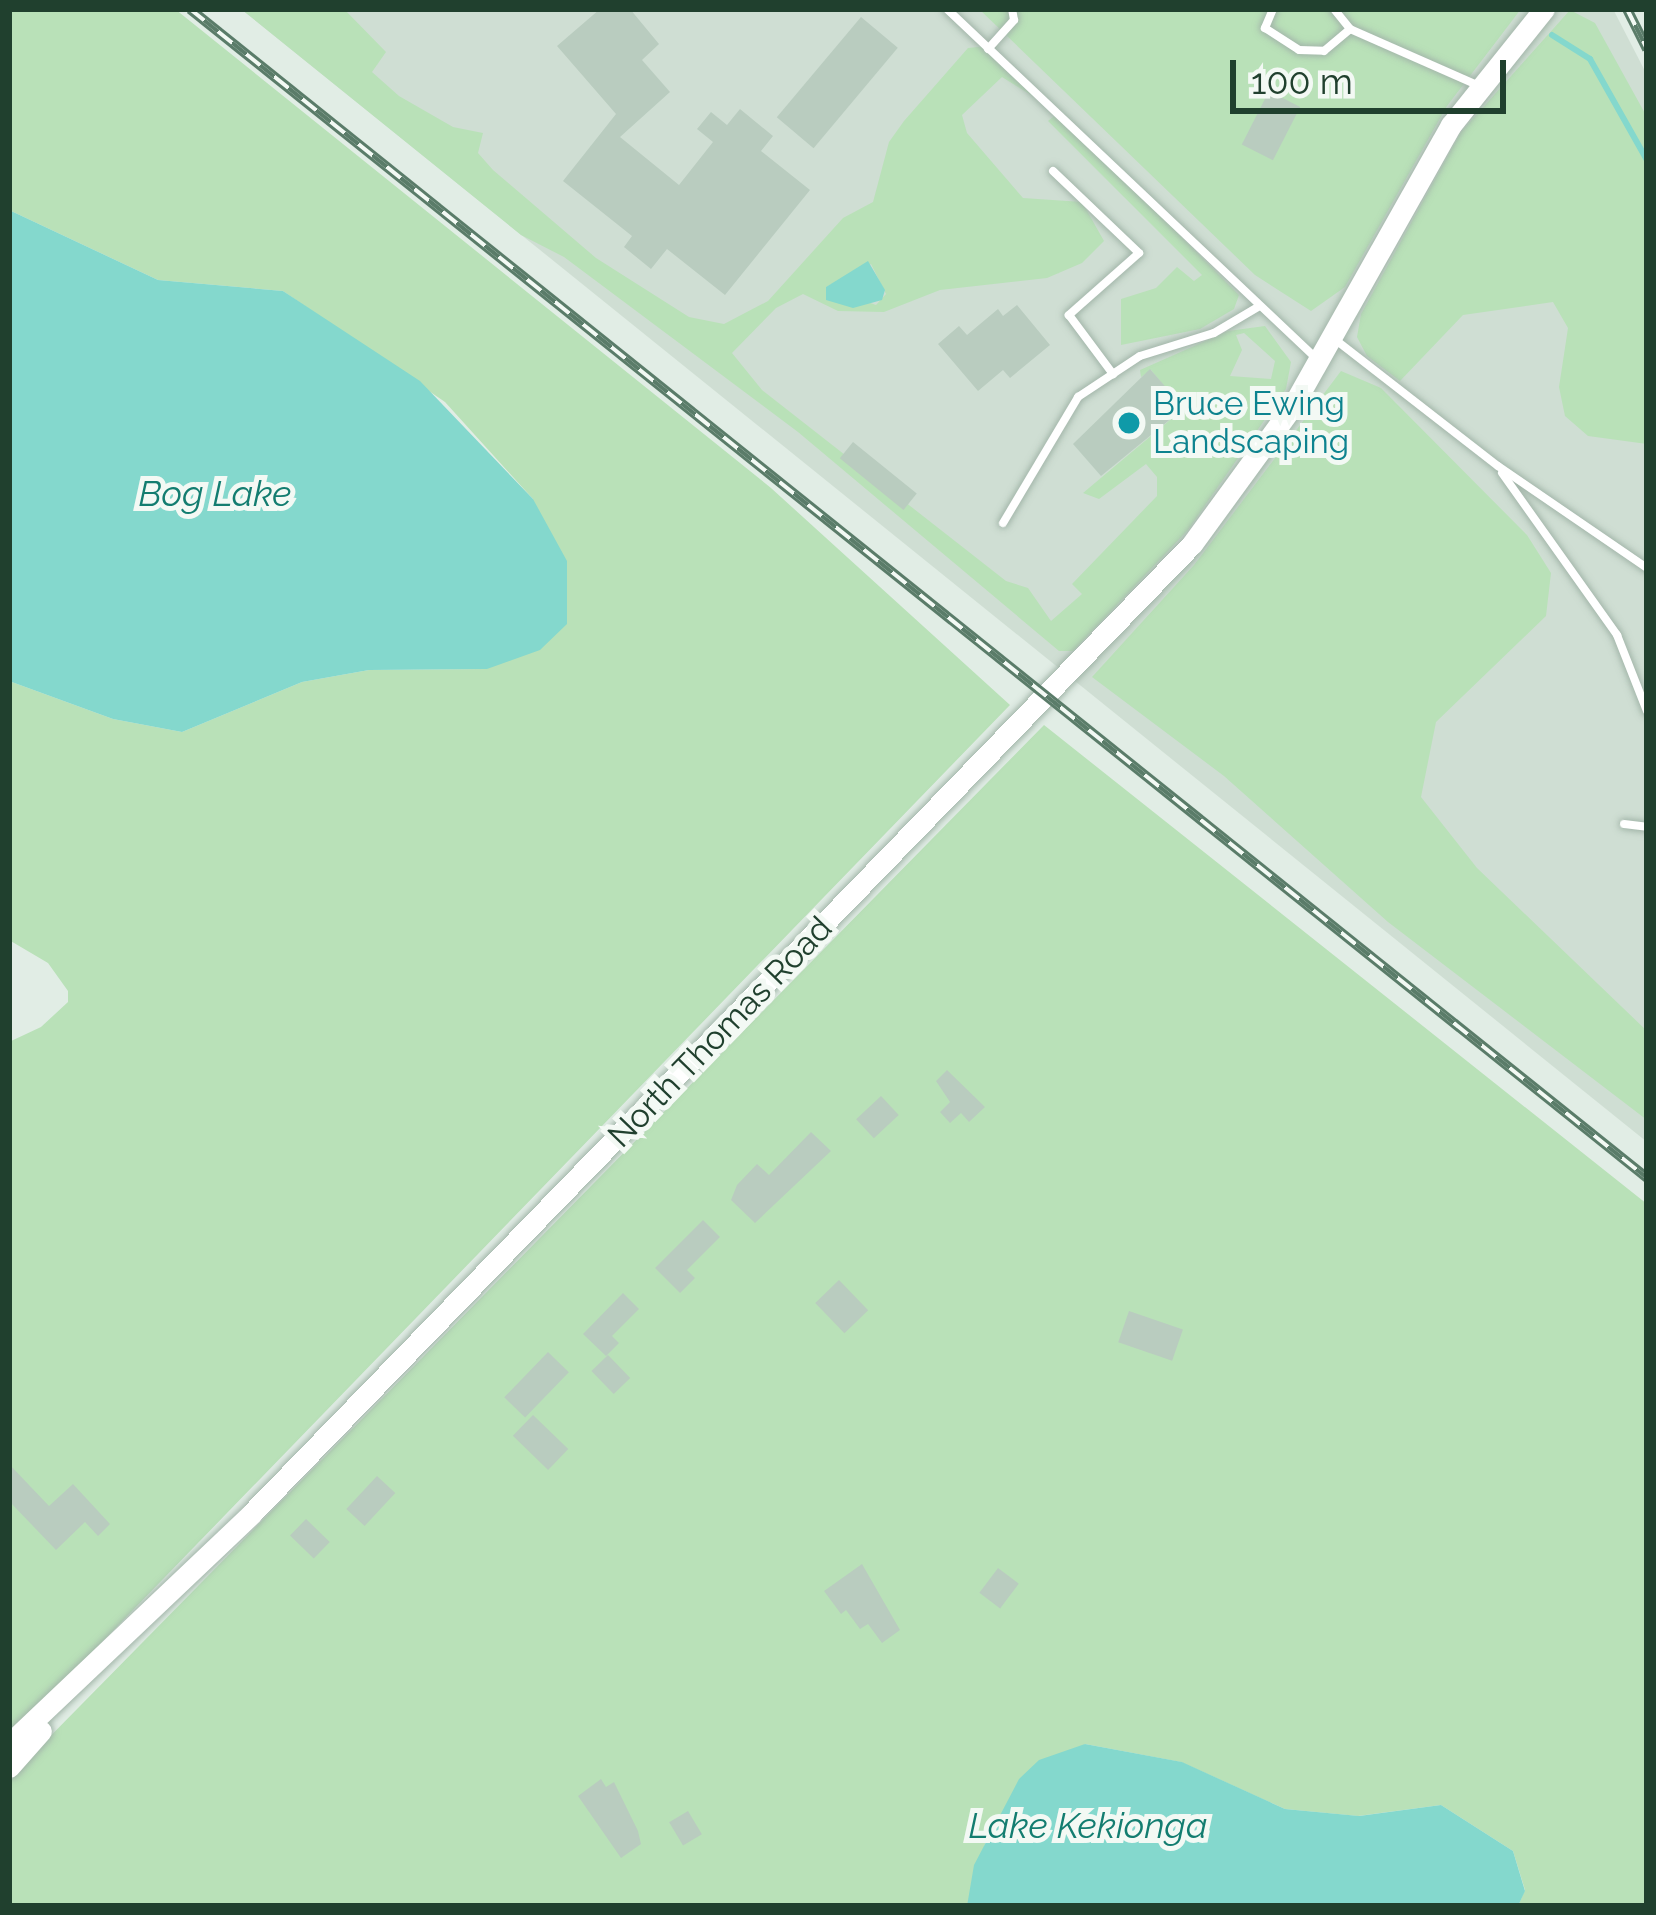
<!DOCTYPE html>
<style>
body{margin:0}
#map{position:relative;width:1656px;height:1915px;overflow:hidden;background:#e1ede5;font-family:Raleway,sans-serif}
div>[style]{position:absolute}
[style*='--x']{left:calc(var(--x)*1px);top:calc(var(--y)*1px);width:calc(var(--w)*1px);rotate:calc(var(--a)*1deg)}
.built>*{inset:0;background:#cfded3}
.green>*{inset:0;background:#b9e1b8}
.water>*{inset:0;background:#84d8cd}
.stream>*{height:6px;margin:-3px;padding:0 3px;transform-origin:3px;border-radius:3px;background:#84d8cd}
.building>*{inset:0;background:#b9ccbf;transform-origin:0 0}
.roads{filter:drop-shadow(0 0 3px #a3b6aa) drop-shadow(0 0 3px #a3b6aa)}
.lane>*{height:8px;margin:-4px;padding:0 4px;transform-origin:4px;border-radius:4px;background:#fff}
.secondary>*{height:21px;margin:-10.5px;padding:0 10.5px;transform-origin:10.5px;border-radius:10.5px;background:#fff}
.rail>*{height:10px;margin-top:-5px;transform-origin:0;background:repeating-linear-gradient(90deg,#f3f9f4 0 18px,#5a7c69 0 36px);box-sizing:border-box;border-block:3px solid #5a7c69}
.dots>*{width:33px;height:33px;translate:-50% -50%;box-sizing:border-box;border:6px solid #f3f9f4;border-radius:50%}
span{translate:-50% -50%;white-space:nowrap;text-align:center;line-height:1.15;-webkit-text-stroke:10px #f3f9f4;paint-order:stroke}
.culture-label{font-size:33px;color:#0d838f}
.left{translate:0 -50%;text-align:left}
.street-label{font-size:33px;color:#20402e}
.water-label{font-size:36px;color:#137d70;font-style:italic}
.frame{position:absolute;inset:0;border:12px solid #20402e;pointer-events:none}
.scale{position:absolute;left:1230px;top:60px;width:276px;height:54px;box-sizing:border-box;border:6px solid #20402e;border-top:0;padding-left:15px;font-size:36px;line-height:42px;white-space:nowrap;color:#20402e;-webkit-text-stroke:9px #f3f9f4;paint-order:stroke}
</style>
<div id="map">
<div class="built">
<div style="clip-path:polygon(241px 9px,1613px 9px,1647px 75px,1647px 1142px)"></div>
</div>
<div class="green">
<div style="clip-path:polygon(9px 9px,175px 9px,771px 488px,1010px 705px,9px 1738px,9px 1042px,41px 1027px,68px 1002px,68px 991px,48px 963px,9px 940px,9px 681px,113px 719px,182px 732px,302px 682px,369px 670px,487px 669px,533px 499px,445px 402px,283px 291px,158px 280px,9px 210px)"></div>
<div style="clip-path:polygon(evenodd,241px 9px,344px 9px,386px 52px,372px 72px,399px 96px,453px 127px,483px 133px,478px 153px,493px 170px,596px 258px,689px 317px,724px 324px,768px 301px,843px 218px,873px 202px,889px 142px,904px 121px,968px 48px,987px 46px,1039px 100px,1002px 77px,962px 115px,967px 133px,1023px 198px,1082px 202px,1104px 241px,1082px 263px,1047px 278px,940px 290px,884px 312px,838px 311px,803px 294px,776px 308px,732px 353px,762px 390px,1006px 581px,1028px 588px,1051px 621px,1082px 594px,1072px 584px,1157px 496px,1157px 477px,1146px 464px,1099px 499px,1083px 493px,1183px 409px,1151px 370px,1141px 377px,1140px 370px,1228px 331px,1265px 326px,1291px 362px,1286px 389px,1188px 530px,1073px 651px,1059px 651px,798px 432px,564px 257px,521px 235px,241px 9px,871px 264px,886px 294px,876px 305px,826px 287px,871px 264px,241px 9px,1244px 333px,1275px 361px,1271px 379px,1230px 376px,1242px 350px,1236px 335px,1244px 333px)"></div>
<div style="clip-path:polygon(979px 9px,1521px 9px,1447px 106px,1345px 287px,1311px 311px,1255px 275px)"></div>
<div style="clip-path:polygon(1570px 10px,1595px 23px,1647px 117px,1647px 444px,1588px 436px,1565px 416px,1559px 387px,1568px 328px,1553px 302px,1463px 315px,1400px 381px,1367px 356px,1357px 337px,1361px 314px,1461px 132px)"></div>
<div style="clip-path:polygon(1058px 113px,1239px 295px,1234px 309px,1200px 329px,1121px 345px,1121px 299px,1156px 288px,1177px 267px,1194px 281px,1202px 275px,1048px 121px)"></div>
<div style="clip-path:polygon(1341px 371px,1381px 388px,1527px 535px,1551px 573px,1546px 616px,1436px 722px,1421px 797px,1477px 868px,1647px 1031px,1647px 1120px,1388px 922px,1224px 776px,1092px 677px,1194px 565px)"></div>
<div style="clip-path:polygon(1044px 725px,1647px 1204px,1647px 1906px,1518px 1906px,1525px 1890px,1513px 1851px,1441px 1805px,1358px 1816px,1285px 1809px,1181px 1762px,1085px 1744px,990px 1827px,967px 1906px,9px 1906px,9px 1784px,22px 1765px)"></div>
</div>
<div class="water">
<div style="clip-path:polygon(9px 210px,158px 280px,283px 291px,420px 381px,533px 499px,567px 561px,567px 624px,540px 650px,487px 669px,369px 670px,302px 682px,182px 732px,113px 719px,9px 681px)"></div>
<div style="clip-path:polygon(868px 261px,885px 290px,882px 300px,853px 308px,826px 300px,826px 287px)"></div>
<div style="clip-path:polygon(1085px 1744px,1182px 1762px,1285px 1809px,1359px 1816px,1441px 1805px,1513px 1851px,1525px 1891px,1518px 1906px,967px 1906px,974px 1865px,1019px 1779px,1039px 1760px)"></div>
</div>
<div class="stream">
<div style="--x:1552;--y:35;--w:45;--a:32.3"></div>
<div style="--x:1590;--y:59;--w:116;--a:60.6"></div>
</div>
<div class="building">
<div style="clip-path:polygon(600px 9px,630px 9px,659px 44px,642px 60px,670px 92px,620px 137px,679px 185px,713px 142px,697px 129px,711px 112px,727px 125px,740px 109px,773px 136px,761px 151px,810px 190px,725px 295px,667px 249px,651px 269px,624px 247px,632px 236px,563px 181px,616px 114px,557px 46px)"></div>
<div style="left:861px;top:17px;width:48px;height:131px;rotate:40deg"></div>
<div style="left:1269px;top:91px;width:35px;height:60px;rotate:27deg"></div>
<div style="clip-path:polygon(1017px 305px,1050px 345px,1010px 378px,1003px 370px,978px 391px,938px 344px,959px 326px,967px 335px,998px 309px,1003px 316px)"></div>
<div style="clip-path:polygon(1150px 369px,1184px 408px,1101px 476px,1073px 444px)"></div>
<div style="left:853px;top:442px;width:82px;height:21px;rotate:39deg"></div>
<div style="clip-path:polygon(947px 1070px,985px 1107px,969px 1122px,961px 1113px,950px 1123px,940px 1112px,950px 1102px,936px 1081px)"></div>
<div style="left:881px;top:1096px;width:26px;height:34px;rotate:47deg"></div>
<div style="clip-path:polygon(811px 1132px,831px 1151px,755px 1223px,731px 1200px,737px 1185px,757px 1164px,769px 1175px)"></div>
<div style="clip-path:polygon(703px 1220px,720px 1237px,687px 1270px,695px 1278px,680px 1293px,655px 1268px)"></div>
<div style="left:839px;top:1280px;width:42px;height:33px;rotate:46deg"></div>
<div style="clip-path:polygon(623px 1293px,639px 1309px,612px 1336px,619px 1343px,606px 1356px,583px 1334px)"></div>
<div style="left:1129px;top:1311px;width:57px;height:33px;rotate:19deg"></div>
<div style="left:548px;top:1352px;width:29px;height:63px;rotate:44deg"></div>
<div style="left:608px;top:1355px;width:32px;height:23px;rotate:46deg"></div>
<div style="left:533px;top:1415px;width:49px;height:29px;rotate:44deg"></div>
<div style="clip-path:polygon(9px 1464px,49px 1506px,73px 1484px,110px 1524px,98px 1536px,85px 1522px,56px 1550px,9px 1501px)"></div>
<div style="left:377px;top:1476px;width:25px;height:45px;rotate:43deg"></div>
<div style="left:306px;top:1519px;width:33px;height:23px;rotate:44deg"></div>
<div style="clip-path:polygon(862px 1564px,900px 1630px,882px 1643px,868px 1624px,860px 1629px,846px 1610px,841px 1614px,824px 1591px)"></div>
<div style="left:998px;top:1568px;width:26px;height:31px;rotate:37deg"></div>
<div style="clip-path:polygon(601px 1779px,606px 1787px,614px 1782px,638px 1831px,641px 1844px,621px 1858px,578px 1796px)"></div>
<div style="left:688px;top:1811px;width:27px;height:22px;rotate:59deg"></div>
</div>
<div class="roads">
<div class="lane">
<div style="--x:947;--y:9;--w:509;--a:43.41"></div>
<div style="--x:1273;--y:9;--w:21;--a:113"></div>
<div style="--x:1265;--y:28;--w:40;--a:32.9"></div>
<div style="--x:1299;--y:50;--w:25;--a:2"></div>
<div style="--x:1324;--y:51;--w:34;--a:-40"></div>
<div style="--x:1334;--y:9;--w:26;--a:51"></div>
<div style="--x:1350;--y:29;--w:139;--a:23.8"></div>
<div style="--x:988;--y:49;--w:39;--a:-48"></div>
<div style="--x:1014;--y:20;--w:11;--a:-100"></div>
<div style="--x:1053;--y:171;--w:119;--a:43.6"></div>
<div style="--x:1139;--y:253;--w:94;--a:138.5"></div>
<div style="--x:1069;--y:315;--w:74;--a:53.3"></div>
<div style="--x:1332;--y:337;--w:210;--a:37.9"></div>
<div style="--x:1498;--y:466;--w:181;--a:34.4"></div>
<div style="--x:1502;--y:473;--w:199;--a:54.6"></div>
<div style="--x:1617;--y:635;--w:82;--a:68.5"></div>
<div style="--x:1003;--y:523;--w:147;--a:-59.2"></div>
<div style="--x:1078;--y:397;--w:74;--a:-33.5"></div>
<div style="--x:1140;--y:356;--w:77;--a:-17.3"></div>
<div style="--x:1214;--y:333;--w:51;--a:-30.6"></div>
<div style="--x:1624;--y:824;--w:23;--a:7"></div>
</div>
<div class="secondary">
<div style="--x:9;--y:1744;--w:335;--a:-43.5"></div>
<div style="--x:252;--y:1513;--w:1350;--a:-45.87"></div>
<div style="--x:1192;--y:544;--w:170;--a:-53.9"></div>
<div style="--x:1292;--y:407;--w:324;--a:-60.6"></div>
<div style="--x:1451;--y:125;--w:149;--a:-51.3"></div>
<div style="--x:9;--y:1767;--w:48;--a:-48.4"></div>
</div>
</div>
<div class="rail">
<div style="--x:190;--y:9;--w:1868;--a:38.74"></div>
<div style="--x:1627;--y:9;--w:45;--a:63.4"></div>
</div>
<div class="dots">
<div style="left:1129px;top:423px;background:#0f9aa8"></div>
</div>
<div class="culture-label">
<span class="left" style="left:1153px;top:423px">Bruce Ewing<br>Landscaping</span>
</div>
<div class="street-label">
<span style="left:720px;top:1032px;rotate:-46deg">North Thomas Road</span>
</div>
<div class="water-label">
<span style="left:215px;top:494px">Bog Lake</span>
<span style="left:1088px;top:1826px">Lake Kekionga</span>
</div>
<div class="frame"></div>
<div class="scale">100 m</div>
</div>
